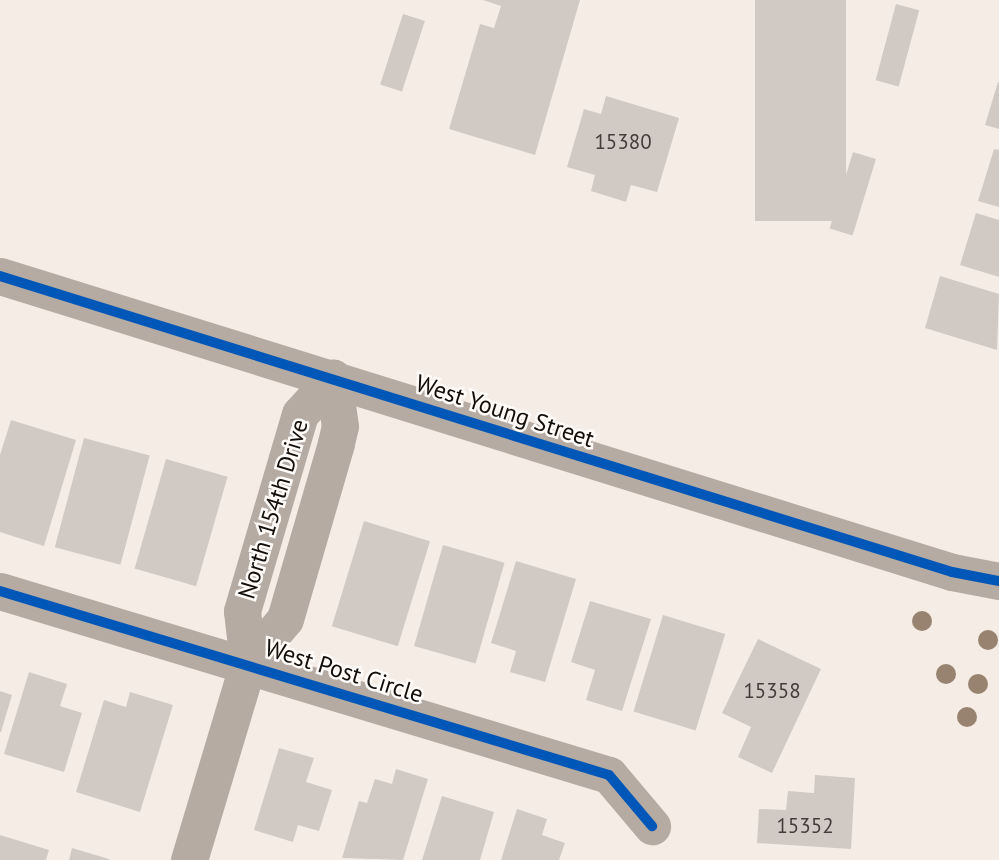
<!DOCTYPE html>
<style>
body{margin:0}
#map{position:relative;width:999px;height:860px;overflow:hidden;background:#f5ece5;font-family:"PT Sans",sans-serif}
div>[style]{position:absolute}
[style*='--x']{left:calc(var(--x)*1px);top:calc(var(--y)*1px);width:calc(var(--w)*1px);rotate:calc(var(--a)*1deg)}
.building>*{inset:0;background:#d1cac4;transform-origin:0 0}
.minor>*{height:37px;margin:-18.5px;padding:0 18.5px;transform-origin:18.5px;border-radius:18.5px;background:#b6aba3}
.cycleway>*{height:10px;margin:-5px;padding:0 5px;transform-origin:5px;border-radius:5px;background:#0057b8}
.trees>*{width:20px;height:20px;margin:-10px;border-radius:50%;background:#988370}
span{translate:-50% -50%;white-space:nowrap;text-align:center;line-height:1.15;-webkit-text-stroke:5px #fefbf9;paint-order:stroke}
.number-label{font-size:21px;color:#423d38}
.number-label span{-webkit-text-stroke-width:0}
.street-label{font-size:24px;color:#130e0a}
</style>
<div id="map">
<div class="building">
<div style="clip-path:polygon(483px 0,580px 0,535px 155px,449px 129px,480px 24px,494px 28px,501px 6px)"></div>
<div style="left:755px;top:0;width:91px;height:221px"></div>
<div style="left:896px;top:4px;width:24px;height:79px;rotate:15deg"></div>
<div style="left:403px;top:14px;width:23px;height:74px;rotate:18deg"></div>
<div style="clip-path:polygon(998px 82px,999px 82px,999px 129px,985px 125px)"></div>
<div style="clip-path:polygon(606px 96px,679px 118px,657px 192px,631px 185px,626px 202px,591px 191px,595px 175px,567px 167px,584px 109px,601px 114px)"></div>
<div style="clip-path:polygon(994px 149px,999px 150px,999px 207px,978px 201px)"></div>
<div style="left:853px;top:152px;width:24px;height:80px;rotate:17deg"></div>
<div style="clip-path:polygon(976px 213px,999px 220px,999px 277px,960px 265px)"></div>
<div style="clip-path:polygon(940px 276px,999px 294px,997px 350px,925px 328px)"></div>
<div style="clip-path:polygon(11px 420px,76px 440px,44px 546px,0 532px,0 455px)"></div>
<div style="left:84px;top:438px;width:68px;height:113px;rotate:15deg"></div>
<div style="left:166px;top:459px;width:64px;height:114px;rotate:16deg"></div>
<div style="left:364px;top:521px;width:69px;height:110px;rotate:17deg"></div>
<div style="left:443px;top:545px;width:64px;height:105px;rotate:16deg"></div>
<div style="clip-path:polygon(516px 561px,576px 579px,545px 682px,510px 672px,516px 651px,491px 643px)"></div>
<div style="clip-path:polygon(590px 601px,651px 619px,622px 711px,586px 700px,595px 670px,571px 662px)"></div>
<div style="left:663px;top:615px;width:65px;height:101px;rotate:17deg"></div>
<div style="clip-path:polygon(758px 639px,821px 669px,772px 773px,738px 757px,751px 727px,722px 713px)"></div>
<div style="clip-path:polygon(29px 672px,67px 684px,60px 706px,82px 713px,64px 772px,4px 754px)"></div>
<div style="clip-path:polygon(0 691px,12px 695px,1px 732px,0 732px)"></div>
<div style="clip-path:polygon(130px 692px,173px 705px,140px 812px,76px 792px,104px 700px,126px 707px)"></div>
<div style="clip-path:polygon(279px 748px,314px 758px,306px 782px,332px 790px,319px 831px,298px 825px,293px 842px,254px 830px)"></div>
<div style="clip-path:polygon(396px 769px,428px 779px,403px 860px,342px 858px,359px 801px,367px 803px,375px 779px,392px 784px)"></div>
<div style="clip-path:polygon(815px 775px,855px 778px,851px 849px,757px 843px,759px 809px,786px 810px,788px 791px,814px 793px)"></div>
<div style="clip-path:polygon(442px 796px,494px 812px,480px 860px,422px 860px)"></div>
<div style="clip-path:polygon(517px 809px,547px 819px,542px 835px,565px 843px,559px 860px,501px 860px)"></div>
<div style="clip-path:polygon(0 835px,49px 850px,46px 860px,0 860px)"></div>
<div style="clip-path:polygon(72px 848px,109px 859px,109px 860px,69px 860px)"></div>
</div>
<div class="minor">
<div style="--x:0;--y:276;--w:997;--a:17.27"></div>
<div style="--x:952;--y:572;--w:48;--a:10.8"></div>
<div style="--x:0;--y:591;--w:636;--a:16.81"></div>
<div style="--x:609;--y:775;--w:67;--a:49.9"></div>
<div style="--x:248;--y:663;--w:57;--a:-49.9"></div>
<div style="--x:285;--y:619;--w:183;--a:-73.8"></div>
<div style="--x:336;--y:443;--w:17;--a:-77"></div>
<div style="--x:340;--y:426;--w:49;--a:-98.3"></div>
<div style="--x:189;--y:860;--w:206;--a:-73.3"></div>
<div style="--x:248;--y:663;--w:52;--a:-96.6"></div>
<div style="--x:242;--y:611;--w:205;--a:-73.6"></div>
<div style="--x:300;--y:414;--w:49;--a:-47.5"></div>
</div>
<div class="cycleway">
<div style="--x:0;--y:276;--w:997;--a:17.27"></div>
<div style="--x:952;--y:572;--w:48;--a:10.8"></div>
<div style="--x:0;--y:591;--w:636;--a:16.81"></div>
<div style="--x:609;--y:775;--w:67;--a:49.9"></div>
</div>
<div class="trees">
<div style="left:922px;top:621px"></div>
<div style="left:988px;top:640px"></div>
<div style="left:946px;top:674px"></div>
<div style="left:978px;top:684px"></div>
<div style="left:967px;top:717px"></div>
</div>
<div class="number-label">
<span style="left:623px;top:142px">15380</span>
<span style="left:772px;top:691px">15358</span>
<span style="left:805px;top:826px">15352</span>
</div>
<div class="street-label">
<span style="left:505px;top:411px;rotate:18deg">West Young Street</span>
<span style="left:273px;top:509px;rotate:-73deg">North 154th Drive</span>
<span style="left:344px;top:671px;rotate:17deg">West Post Circle</span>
</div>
</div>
